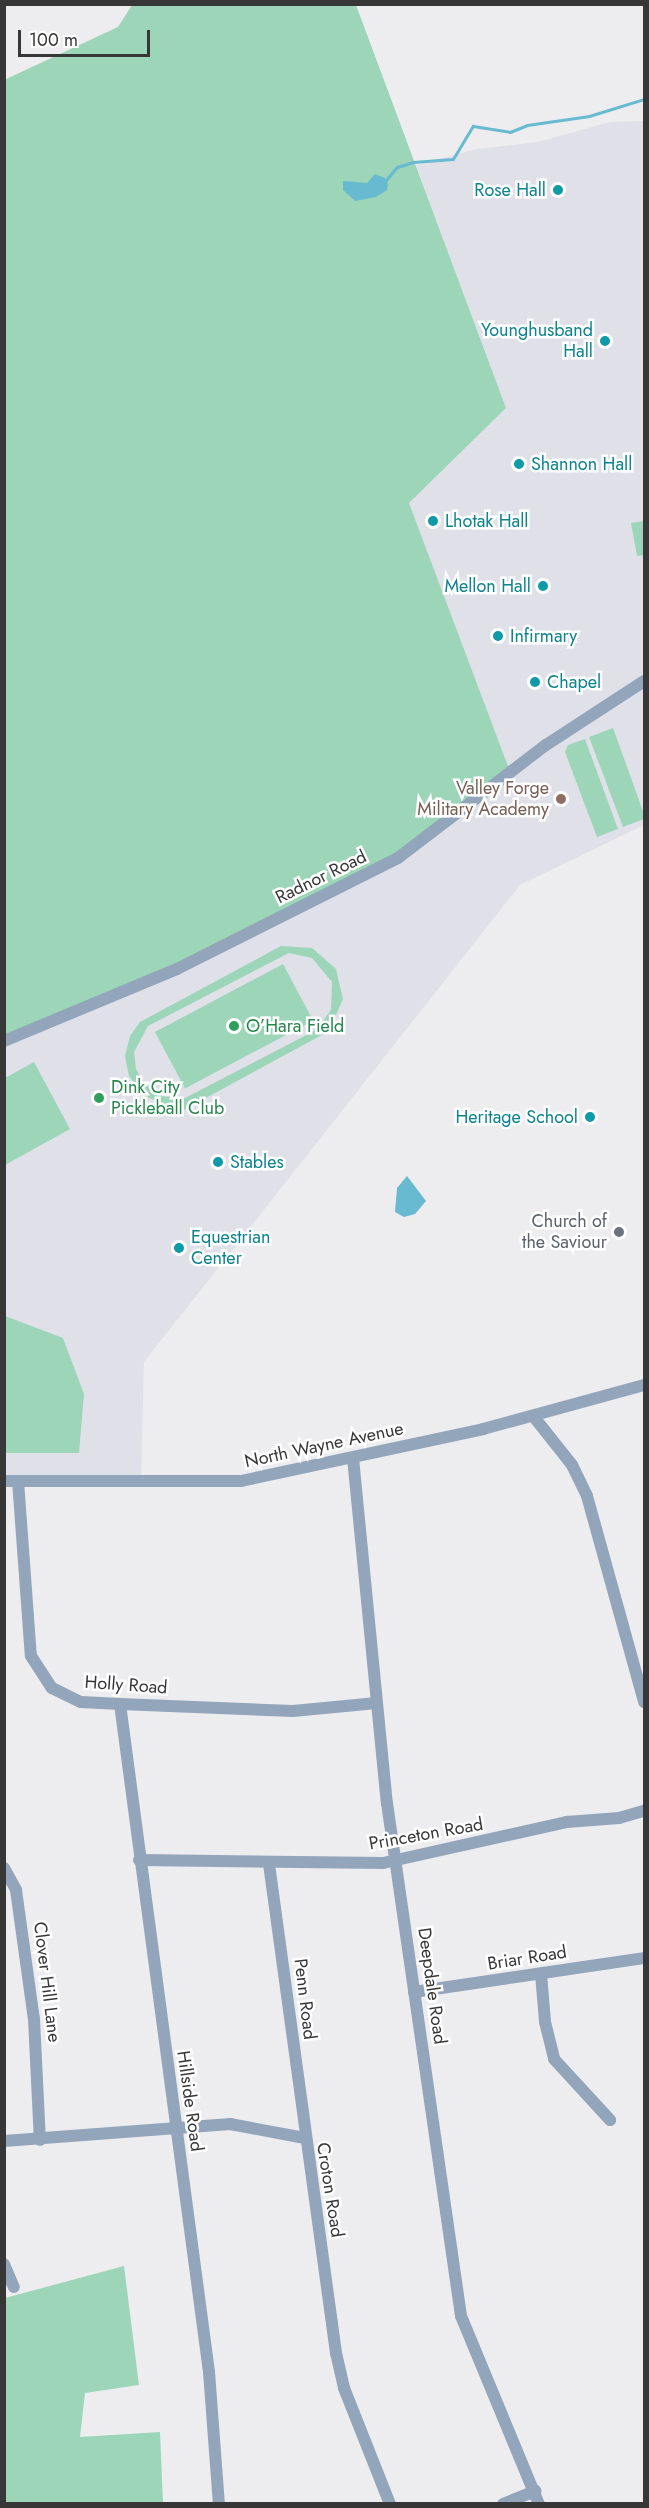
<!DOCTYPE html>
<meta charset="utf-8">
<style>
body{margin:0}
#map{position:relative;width:649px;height:2508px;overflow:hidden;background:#ededef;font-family:Jost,sans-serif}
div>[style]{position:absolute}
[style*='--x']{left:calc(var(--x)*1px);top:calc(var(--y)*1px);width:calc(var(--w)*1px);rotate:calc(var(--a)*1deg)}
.built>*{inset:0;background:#e0e0e8}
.green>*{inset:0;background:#9cd5b8;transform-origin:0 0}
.water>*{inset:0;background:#67bad0}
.stream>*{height:3px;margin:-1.5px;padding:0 1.5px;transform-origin:1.5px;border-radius:1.5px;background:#67bad0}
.minor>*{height:12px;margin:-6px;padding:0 6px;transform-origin:6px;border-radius:6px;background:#92a5bb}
.dots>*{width:16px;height:16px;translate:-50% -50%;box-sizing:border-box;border:3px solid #fff;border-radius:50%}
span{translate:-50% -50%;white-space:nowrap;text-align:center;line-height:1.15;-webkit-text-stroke:5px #fff;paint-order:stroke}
.culture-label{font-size:18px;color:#0d838f}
.right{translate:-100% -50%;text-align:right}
.left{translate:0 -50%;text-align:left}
.education-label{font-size:18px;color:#785e54}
.street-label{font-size:18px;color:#373737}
.leisure-label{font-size:18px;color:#27864d}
.worship-label{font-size:18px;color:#5b616d}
.frame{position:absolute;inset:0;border:6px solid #373737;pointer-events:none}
.scale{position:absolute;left:18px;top:30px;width:132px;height:27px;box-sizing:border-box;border:3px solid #373737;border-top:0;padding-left:8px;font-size:18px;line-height:21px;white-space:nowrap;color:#373737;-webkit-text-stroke:4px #fff;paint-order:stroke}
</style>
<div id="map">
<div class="built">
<div style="clip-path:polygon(644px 121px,644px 825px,520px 885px,144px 1362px,141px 1483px,5px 1481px,4px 1041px,511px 774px,409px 503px,506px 408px,416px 165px,477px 149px,538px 142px,610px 122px)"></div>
</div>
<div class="green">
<div style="clip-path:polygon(132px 5px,356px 5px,506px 408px,409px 503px,511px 774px,424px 841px,177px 969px,4px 1041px,4px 80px,118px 27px)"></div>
<div style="clip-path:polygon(644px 521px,644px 555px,637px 556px,631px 523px)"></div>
<div style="clip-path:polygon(613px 728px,644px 814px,644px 819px,623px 827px,589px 737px)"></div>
<div style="clip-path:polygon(585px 739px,618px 829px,597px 837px,565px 752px,568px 745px)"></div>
<div style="clip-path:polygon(evenodd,281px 946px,312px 948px,336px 969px,343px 999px,329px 1031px,178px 1113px,175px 1108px,144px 1096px,129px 1076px,125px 1056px,130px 1036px,140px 1022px,281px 946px,289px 953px,312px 958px,332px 982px,331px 1010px,316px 1030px,185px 1098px,159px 1096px,144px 1083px,136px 1069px,134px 1052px,148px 1026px,289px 953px)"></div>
<div style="left:283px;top:964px;width:64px;height:145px;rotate:62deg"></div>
<div style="clip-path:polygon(34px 1062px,70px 1129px,5px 1165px,5px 1078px)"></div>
<div style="clip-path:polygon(5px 1316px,63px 1338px,84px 1394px,79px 1453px,5px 1453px)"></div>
<div style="clip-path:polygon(124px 2266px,139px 2385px,85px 2393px,80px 2437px,160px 2432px,163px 2503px,5px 2503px,5px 2298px)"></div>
</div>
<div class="water">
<div style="clip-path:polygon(375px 174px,385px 178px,388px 184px,387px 190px,376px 197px,355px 201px,343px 190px,343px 181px,367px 183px)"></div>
<div style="clip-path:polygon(407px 1176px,426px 1201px,415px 1214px,404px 1217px,395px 1212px,397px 1188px)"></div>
</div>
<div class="stream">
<div style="--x:386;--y:180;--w:17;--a:-50"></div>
<div style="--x:397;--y:167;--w:17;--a:-17"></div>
<div style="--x:413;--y:162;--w:40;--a:-4.3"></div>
<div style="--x:453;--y:159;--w:39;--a:-59"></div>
<div style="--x:473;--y:126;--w:37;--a:9"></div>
<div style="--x:510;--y:132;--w:18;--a:-22"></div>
<div style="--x:527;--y:125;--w:63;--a:-8.3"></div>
<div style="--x:589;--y:116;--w:58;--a:-17.2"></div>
</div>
<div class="minor">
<div style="--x:4;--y:1041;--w:187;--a:-22.6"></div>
<div style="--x:177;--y:969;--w:247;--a:-26.7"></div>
<div style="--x:398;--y:858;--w:186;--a:-37.4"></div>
<div style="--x:546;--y:745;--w:117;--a:-33.1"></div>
<div style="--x:534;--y:1417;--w:61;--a:51.6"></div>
<div style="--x:572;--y:1465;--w:34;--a:64"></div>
<div style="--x:587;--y:1496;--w:214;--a:74.5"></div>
<div style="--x:353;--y:1458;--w:347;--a:84.4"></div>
<div style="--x:387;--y:1803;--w:518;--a:81.79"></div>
<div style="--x:461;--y:2316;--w:204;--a:67.5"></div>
<div style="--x:4;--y:1481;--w:237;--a:0"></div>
<div style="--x:241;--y:1481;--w:248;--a:-12.1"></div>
<div style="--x:483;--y:1429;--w:167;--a:-15.3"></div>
<div style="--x:18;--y:1481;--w:175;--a:85.8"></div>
<div style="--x:31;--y:1656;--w:38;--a:57"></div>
<div style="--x:52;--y:1688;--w:32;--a:26"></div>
<div style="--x:81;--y:1702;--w:39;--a:3"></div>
<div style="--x:120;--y:1704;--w:173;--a:2.3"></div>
<div style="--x:293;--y:1711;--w:84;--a:-5.4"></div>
<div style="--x:120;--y:1704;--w:674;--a:82.41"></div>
<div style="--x:209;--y:2372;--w:132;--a:85.7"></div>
<div style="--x:139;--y:1860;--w:244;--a:0.7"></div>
<div style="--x:383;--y:1863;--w:189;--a:-12.6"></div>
<div style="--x:567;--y:1822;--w:52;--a:-4.4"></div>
<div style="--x:619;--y:1818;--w:26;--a:-16"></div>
<div style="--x:269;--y:1864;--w:494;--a:82.2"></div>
<div style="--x:336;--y:2353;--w:36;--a:77"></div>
<div style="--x:344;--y:2388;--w:125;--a:68.4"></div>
<div style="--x:4;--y:1868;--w:25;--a:61"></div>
<div style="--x:16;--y:1890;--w:130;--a:82.1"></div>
<div style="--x:34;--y:2019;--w:121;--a:87.2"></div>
<div style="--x:541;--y:1974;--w:48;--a:85.2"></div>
<div style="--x:545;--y:2022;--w:38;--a:76"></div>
<div style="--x:554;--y:2059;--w:83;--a:47.4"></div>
<div style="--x:414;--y:1992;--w:232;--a:-8.4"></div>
<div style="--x:4;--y:2141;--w:227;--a:-4.3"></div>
<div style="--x:230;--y:2124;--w:76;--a:10.6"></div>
<div style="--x:4;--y:2264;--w:25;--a:67"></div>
<div style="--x:503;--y:2504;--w:35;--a:-22"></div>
</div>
<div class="dots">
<div style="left:558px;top:190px;background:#0f9aa8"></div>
<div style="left:605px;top:341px;background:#0f9aa8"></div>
<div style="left:519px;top:464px;background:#0f9aa8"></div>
<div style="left:433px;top:521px;background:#0f9aa8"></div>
<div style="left:543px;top:586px;background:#0f9aa8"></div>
<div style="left:498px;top:636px;background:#0f9aa8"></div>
<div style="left:535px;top:682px;background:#0f9aa8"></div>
<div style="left:561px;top:799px;background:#8d6e63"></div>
<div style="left:234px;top:1026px;background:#2e9e5b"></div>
<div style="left:99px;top:1098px;background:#2e9e5b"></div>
<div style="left:590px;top:1117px;background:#0f9aa8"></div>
<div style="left:218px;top:1162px;background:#0f9aa8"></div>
<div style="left:619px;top:1232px;background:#6b7280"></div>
<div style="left:179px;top:1248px;background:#0f9aa8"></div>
</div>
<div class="culture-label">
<span class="right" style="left:546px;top:190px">Rose Hall</span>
<span class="right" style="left:593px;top:341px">Younghusband<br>Hall</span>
<span class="left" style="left:531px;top:464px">Shannon Hall</span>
<span class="left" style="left:445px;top:521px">Lhotak Hall</span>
<span class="right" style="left:531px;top:586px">Mellon Hall</span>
<span class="left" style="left:510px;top:636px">Infirmary</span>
<span class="left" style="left:547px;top:682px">Chapel</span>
<span class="right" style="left:578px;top:1117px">Heritage School</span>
<span class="left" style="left:230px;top:1162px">Stables</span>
<span class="left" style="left:191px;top:1248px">Equestrian<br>Center</span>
</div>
<div class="education-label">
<span class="right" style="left:549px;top:799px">Valley Forge<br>Military Academy</span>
</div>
<div class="street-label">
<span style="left:321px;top:877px;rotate:-26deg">Radnor Road</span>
<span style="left:324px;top:1445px;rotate:-12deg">North Wayne Avenue</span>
<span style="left:126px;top:1685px;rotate:4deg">Holly Road</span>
<span style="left:426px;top:1834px;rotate:-10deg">Princeton Road</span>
<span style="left:527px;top:1958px;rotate:-9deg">Briar Road</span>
<span style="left:47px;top:1982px;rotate:83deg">Clover Hill Lane</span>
<span style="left:432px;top:1986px;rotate:82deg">Deepdale Road</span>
<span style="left:305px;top:1999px;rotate:83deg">Penn Road</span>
<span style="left:190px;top:2101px;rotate:82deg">Hillside Road</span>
<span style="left:330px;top:2190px;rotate:81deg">Croton Road</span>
</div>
<div class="leisure-label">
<span class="left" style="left:246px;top:1026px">O’Hara Field</span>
<span class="left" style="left:111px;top:1098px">Dink City<br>Pickleball Club</span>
</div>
<div class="worship-label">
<span class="right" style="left:607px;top:1232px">Church of<br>the Saviour</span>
</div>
<div class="frame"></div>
<div class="scale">100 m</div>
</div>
